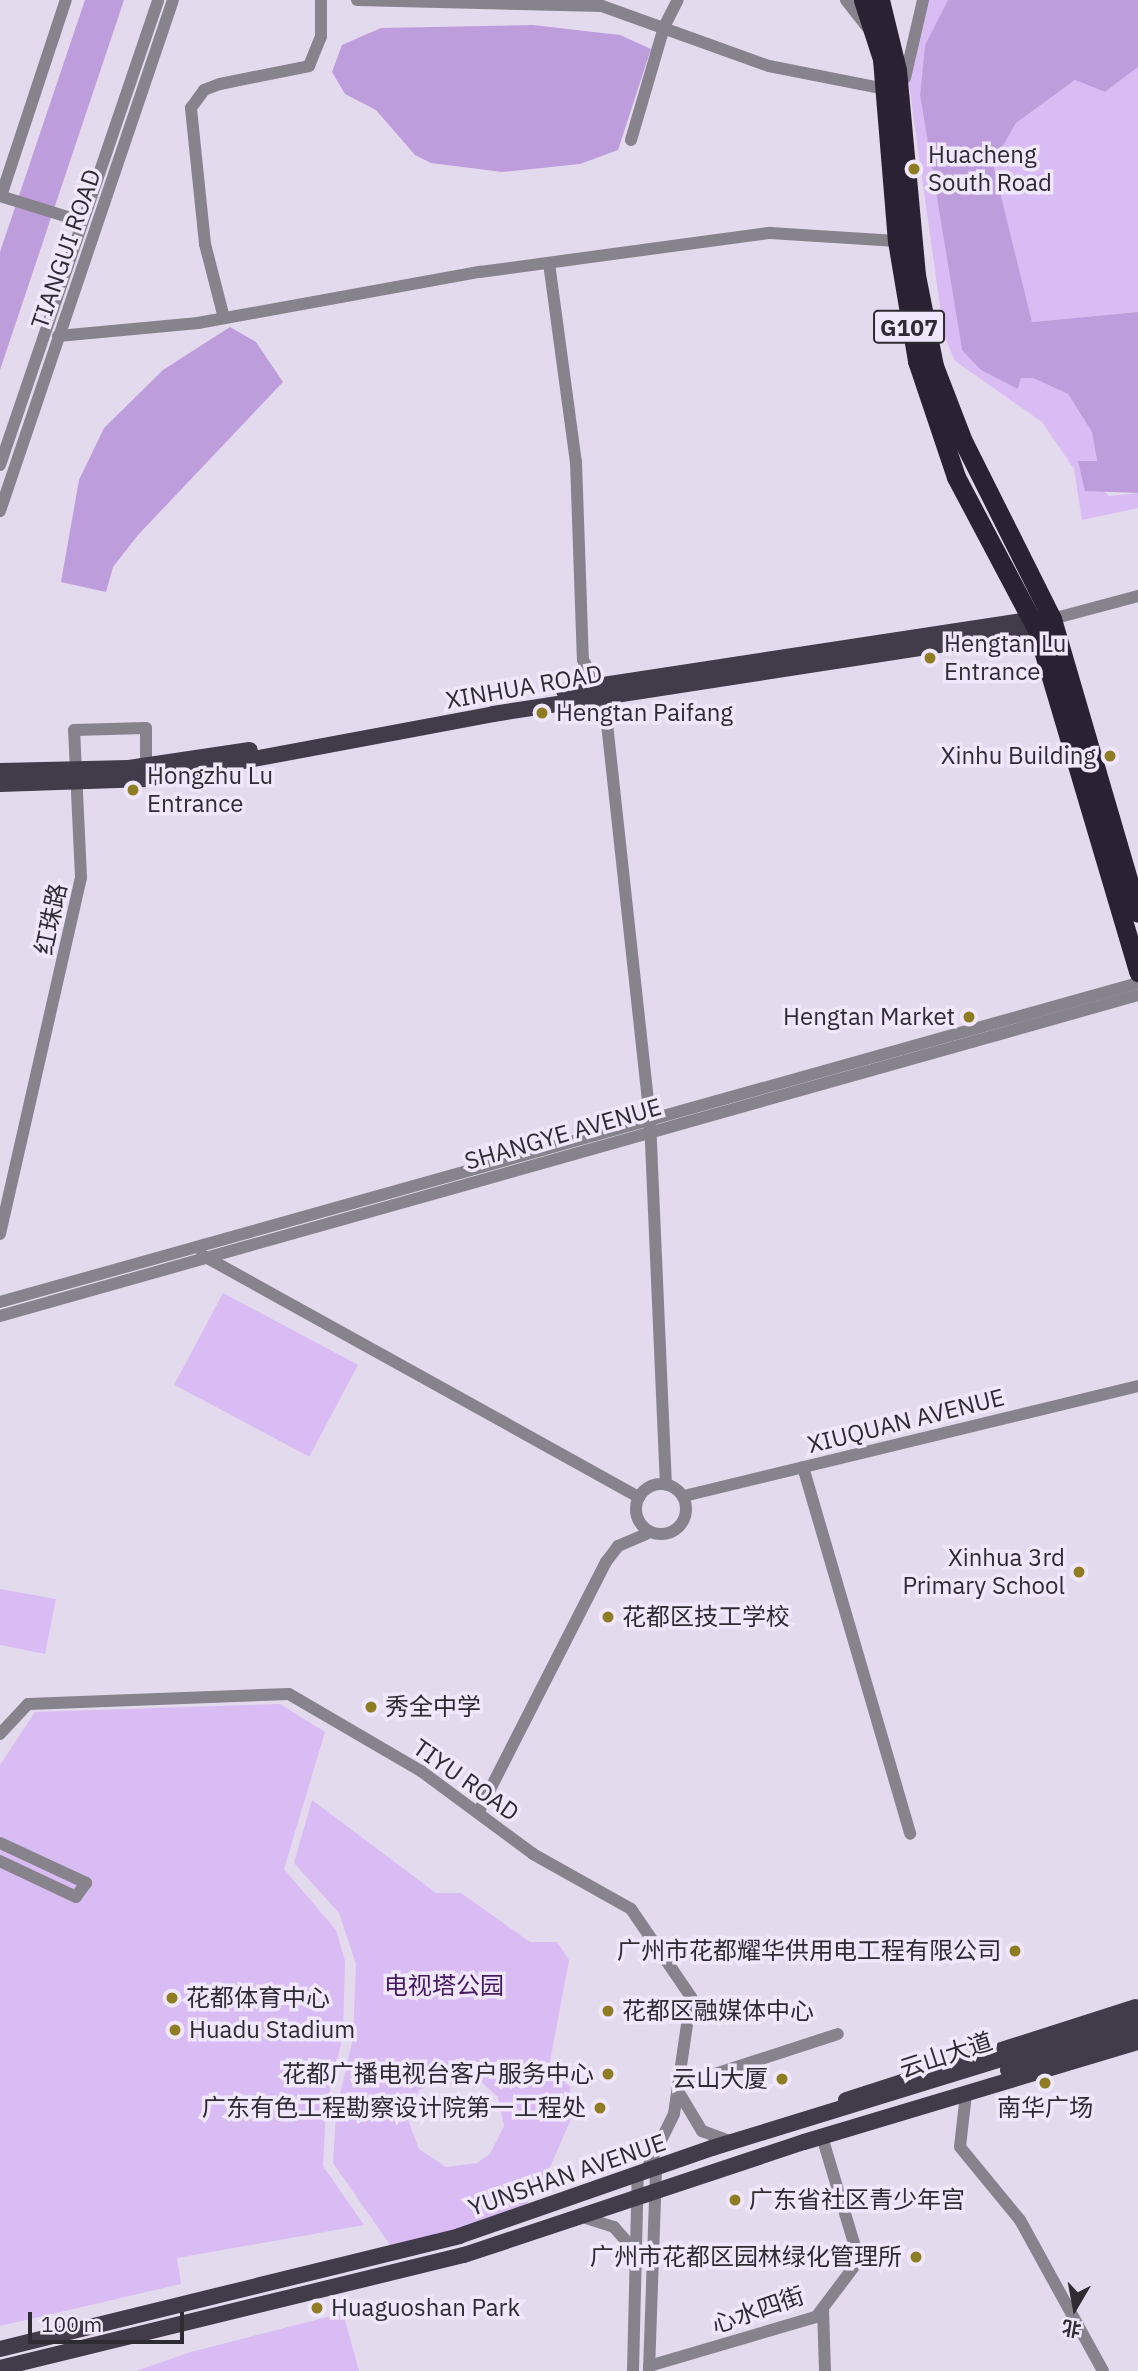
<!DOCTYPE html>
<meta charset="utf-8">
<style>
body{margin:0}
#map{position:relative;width:1138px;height:2371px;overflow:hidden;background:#e4daee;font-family:"IBM Plex Sans","Noto Sans SC",sans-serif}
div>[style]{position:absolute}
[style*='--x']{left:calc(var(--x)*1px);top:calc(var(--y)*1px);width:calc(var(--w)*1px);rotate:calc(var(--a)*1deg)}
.green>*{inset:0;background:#d8bcf3;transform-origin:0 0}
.water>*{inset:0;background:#be9ddc}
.minor>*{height:12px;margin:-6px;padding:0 6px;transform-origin:6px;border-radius:6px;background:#87838c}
.minor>.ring{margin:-6px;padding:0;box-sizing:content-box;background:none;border:12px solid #87838c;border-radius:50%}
.major>*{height:16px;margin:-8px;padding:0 8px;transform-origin:8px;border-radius:8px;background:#423b49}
.highway>*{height:19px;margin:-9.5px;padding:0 9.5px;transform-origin:9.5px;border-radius:9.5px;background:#2a2232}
.dots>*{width:19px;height:19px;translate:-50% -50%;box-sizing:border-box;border:4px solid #f1e7fc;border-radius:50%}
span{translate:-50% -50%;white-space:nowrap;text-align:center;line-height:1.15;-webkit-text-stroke:7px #f1e7fc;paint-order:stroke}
.shield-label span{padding:2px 5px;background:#f1e7fc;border:2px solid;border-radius:5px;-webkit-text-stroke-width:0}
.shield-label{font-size:23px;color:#2e2b32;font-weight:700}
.poi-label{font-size:24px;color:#2e2b32}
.left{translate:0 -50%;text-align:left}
.right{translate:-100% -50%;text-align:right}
.street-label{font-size:24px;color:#2e2b32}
.park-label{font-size:24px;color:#441962}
.north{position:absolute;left:1040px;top:2273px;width:70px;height:70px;-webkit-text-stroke:5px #f1e7fc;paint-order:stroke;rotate:190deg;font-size:19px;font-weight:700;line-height:28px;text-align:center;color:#2e2b32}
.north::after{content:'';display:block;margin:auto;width:24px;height:32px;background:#2e2b32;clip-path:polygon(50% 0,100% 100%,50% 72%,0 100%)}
.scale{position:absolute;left:28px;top:2312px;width:156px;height:32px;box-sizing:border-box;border:4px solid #2e2b32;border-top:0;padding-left:9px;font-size:21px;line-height:24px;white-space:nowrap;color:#2e2b32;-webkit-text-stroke:5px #f1e7fc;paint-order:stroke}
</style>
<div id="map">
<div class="green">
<div style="clip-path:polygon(923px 0,948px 0,925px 45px,920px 95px,962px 350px,1018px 389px,1021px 378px,1033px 378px,1068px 394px,1092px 432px,1097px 462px,1078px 462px,1109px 496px,1138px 493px,1138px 508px,1082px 520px,1074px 469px,1042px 422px,955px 361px,944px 335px,909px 85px,913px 28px)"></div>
<div style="clip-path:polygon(1138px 67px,1138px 312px,1032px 322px,993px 163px,1016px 123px,1075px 80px,1105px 92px)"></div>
<div style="left:223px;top:1293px;width:153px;height:104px;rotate:28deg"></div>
<div style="clip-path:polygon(0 1589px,56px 1599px,45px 1654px,0 1645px)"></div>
<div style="clip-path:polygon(280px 1704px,325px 1732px,284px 1869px,336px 1930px,345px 1961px,343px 2035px,326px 2107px,323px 2166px,364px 2225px,177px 2258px,181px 2284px,0 2326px,0 1765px,35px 1712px)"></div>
<div style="clip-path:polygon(evenodd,312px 1800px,436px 1893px,461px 1893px,530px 1942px,557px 1942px,569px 1960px,549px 2067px,570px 2087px,571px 2119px,547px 2174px,517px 2218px,395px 2252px,333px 2163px,336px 2113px,353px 2038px,356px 1964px,339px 1913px,294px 1863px,312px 1800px,460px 2072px,475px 2076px,498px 2097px,504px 2126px,490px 2154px,477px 2163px,446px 2167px,419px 2149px,408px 2120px,419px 2090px,460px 2072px)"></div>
<div style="clip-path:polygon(343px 2313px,359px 2371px,136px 2371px,191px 2352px)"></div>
</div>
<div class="water">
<div style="clip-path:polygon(85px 0,124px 0,0 370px,0 252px)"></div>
<div style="clip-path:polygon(948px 0,1138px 0,1138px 67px,1105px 92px,1075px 80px,1016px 123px,993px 163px,1032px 322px,1138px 312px,1138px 493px,1085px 491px,1078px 461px,1097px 461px,1092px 432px,1068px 394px,1033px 378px,1021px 378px,1018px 389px,981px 370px,962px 350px,920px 95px,925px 45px)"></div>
<div style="clip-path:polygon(533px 25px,620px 35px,651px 49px,618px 150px,580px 164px,502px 172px,431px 163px,415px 155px,376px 110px,345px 94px,332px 72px,342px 45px,381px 28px)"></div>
<div style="clip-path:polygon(230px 327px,256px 342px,283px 382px,138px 535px,113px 567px,106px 592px,61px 582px,79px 480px,104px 428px,163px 370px)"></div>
</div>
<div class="minor">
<div style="--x:357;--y:0;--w:245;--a:1.4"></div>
<div style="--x:602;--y:6;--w:177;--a:19.8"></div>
<div style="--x:769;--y:66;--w:118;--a:11.2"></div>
<div style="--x:846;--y:0;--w:34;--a:52"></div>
<div style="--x:905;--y:78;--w:80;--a:-77"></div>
<div style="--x:631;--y:140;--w:118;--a:-73.7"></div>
<div style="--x:664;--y:27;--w:30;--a:-63"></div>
<div style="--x:0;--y:196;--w:85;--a:17.2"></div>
<div style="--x:1;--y:196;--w:206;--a:-71.7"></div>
<div style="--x:549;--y:263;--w:201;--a:82.3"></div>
<div style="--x:576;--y:462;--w:198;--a:88"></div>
<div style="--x:583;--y:660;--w:42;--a:59.7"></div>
<div style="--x:604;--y:696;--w:426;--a:83.8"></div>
<div style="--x:650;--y:1120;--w:365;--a:87.5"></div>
<div style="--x:224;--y:318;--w:76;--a:-104.4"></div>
<div style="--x:205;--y:244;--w:137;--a:-95.9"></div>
<div style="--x:191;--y:108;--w:22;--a:-54"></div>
<div style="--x:204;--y:90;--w:17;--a:-21"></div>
<div style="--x:220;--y:84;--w:91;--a:-11.4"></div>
<div style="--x:309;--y:66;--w:31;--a:-68"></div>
<div style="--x:321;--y:37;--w:37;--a:-90"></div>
<div style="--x:58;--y:336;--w:141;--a:-5.3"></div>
<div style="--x:198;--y:323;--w:287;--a:-10.3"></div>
<div style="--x:480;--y:272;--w:293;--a:-7.7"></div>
<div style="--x:770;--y:233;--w:127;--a:3.6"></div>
<div style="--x:0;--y:465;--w:491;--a:-71.2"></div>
<div style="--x:0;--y:511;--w:539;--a:-71.3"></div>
<div style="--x:1052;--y:619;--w:89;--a:-15"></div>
<div style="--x:0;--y:1234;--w:366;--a:-77.2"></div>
<div style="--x:81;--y:877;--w:147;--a:-92.7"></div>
<div style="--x:74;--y:730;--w:72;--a:-1.6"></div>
<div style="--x:146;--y:728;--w:44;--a:90"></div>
<div style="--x:202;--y:1255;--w:500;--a:29"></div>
<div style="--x:0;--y:1302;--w:1182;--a:-15.66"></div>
<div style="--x:0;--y:1316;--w:1182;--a:-15.75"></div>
<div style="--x:803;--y:1467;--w:382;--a:73.7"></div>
<div class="ring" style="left:636px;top:1484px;width:38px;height:38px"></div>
<div style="--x:684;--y:1496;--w:467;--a:-13.6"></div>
<div style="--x:0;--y:1734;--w:41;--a:-47"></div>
<div style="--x:28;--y:1704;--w:261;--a:-2.2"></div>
<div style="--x:289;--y:1694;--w:153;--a:30.3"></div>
<div style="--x:421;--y:1771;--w:139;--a:36.5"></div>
<div style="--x:533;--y:1854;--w:112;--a:29.3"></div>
<div style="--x:631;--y:1909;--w:107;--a:55.7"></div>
<div style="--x:691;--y:1997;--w:118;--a:98.3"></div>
<div style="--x:674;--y:2114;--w:64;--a:116.2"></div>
<div style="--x:478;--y:1813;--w:282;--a:-63"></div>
<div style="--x:606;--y:1562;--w:20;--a:-53"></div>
<div style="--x:618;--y:1546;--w:30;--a:-23"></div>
<div style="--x:0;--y:1843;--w:95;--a:24.9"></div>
<div style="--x:86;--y:1883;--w:17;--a:126"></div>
<div style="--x:76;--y:1897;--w:84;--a:-154.7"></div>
<div style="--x:678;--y:2086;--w:168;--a:-18"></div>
<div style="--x:678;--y:2091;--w:47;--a:59"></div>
<div style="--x:702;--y:2131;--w:29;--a:20"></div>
<div style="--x:966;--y:2094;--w:53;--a:96.5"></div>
<div style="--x:960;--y:2147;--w:94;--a:50.6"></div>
<div style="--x:1020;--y:2220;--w:172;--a:61.2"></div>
<div style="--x:580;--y:2216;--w:36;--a:18"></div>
<div style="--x:614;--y:2227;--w:33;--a:49"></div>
<div style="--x:823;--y:2308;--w:63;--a:88.2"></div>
<div style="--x:649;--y:2366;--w:174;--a:-16.4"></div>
<div style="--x:816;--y:2317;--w:71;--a:-53"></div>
<div style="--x:859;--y:2260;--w:128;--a:-106.7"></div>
<div style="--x:633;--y:2371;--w:198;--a:-88.6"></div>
<div style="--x:649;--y:2371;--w:203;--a:-88"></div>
</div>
<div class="major">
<div style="--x:564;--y:691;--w:482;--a:-8.7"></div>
<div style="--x:0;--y:771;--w:129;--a:-1.3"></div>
<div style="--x:129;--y:768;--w:122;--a:-8.5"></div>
<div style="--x:0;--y:784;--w:147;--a:-1.9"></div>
<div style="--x:147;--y:779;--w:352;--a:-10.6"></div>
<div style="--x:493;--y:714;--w:550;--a:-8.78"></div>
<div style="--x:1037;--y:630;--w:12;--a:-35"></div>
<div style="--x:1008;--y:2070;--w:136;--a:-17.5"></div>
<div style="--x:846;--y:2100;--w:304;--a:-17.8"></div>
<div style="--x:0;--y:2349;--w:473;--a:-13.8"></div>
<div style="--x:459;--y:2236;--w:268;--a:-19.2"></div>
<div style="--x:712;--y:2148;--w:446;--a:-17.1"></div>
<div style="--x:0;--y:2368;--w:478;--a:-13.7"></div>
<div style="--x:464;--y:2255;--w:358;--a:-18.4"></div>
<div style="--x:804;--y:2142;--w:349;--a:-16.7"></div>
</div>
<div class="highway">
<div style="--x:863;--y:0;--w:62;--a:72.1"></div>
<div style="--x:882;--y:59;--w:183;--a:85.3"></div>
<div style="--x:897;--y:241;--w:122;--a:80.5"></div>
<div style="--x:917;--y:361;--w:122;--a:71.4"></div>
<div style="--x:956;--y:477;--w:173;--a:62.1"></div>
<div style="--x:1037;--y:630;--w:357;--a:73.5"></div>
<div style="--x:880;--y:0;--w:72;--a:76.3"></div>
<div style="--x:897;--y:70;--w:206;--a:84.7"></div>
<div style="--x:916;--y:275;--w:93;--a:78.8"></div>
<div style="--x:934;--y:366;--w:80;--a:68.9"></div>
<div style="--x:963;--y:441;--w:199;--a:63.4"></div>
<div style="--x:1052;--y:619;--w:306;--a:73.7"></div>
</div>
<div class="dots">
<div style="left:914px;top:169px;background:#8e7d23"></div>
<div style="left:930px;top:658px;background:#8e7d23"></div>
<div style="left:542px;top:713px;background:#8e7d23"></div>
<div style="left:1110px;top:756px;background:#8e7d23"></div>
<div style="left:133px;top:790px;background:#8e7d23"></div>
<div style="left:969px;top:1017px;background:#8e7d23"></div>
<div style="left:1079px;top:1572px;background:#8e7d23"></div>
<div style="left:608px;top:1617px;background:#8e7d23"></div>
<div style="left:371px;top:1707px;background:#8e7d23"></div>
<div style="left:1015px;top:1951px;background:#8e7d23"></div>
<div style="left:172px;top:1998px;background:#8e7d23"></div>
<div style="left:608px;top:2011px;background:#8e7d23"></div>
<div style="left:175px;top:2030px;background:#8e7d23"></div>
<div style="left:608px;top:2074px;background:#8e7d23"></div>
<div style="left:782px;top:2079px;background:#8e7d23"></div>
<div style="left:1045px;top:2083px;background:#8e7d23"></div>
<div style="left:600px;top:2108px;background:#8e7d23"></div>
<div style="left:735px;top:2200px;background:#8e7d23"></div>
<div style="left:916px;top:2257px;background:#8e7d23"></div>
<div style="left:317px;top:2308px;background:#8e7d23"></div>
</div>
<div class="shield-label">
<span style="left:909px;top:327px">G107</span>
</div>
<div class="poi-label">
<span class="left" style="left:928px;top:169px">Huacheng<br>South Road</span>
<span class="left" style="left:944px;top:658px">Hengtan Lu<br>Entrance</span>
<span class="left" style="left:556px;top:713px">Hengtan Paifang</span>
<span class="right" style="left:1096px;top:756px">Xinhu Building</span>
<span class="left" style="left:147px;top:790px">Hongzhu Lu<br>Entrance</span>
<span class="right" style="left:955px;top:1017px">Hengtan Market</span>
<span class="right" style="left:1065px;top:1572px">Xinhua 3rd<br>Primary School</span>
<span class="left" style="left:622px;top:1617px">花都区技工学校</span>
<span class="left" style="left:385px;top:1707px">秀全中学</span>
<span class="right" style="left:1001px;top:1951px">广州市花都耀华供用电工程有限公司</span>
<span class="left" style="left:186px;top:1998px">花都体育中心</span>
<span class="left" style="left:622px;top:2011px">花都区融媒体中心</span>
<span class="left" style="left:189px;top:2030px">Huadu Stadium</span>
<span class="right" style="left:594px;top:2074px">花都广播电视台客户服务中心</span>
<span class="right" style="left:768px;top:2079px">云山大厦</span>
<span class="right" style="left:586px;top:2108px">广东有色工程勘察设计院第一工程处</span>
<span style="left:1045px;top:2108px">南华广场</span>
<span class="left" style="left:749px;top:2200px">广东省社区青少年宫</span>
<span class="right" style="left:902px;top:2257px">广州市花都区园林绿化管理所</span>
<span class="left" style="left:331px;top:2308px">Huaguoshan Park</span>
</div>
<div class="street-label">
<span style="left:66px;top:249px;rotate:-71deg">TIANGUI ROAD</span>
<span style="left:524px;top:687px;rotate:-10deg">XINHUA ROAD</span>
<span style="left:51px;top:919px;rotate:-78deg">红珠路</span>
<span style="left:563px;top:1134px;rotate:-16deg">SHANGYE AVENUE</span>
<span style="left:906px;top:1421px;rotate:-14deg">XIUQUAN AVENUE</span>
<span style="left:466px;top:1780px;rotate:35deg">TIYU ROAD</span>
<span style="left:946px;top:2055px;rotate:-18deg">云山大道</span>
<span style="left:567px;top:2175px;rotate:-19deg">YUNSHAN AVENUE</span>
<span style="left:758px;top:2310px;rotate:-19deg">心水四街</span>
</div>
<div class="park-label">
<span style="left:444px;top:1986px">电视塔公园</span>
</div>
<div class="north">北</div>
<div class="scale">100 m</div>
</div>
